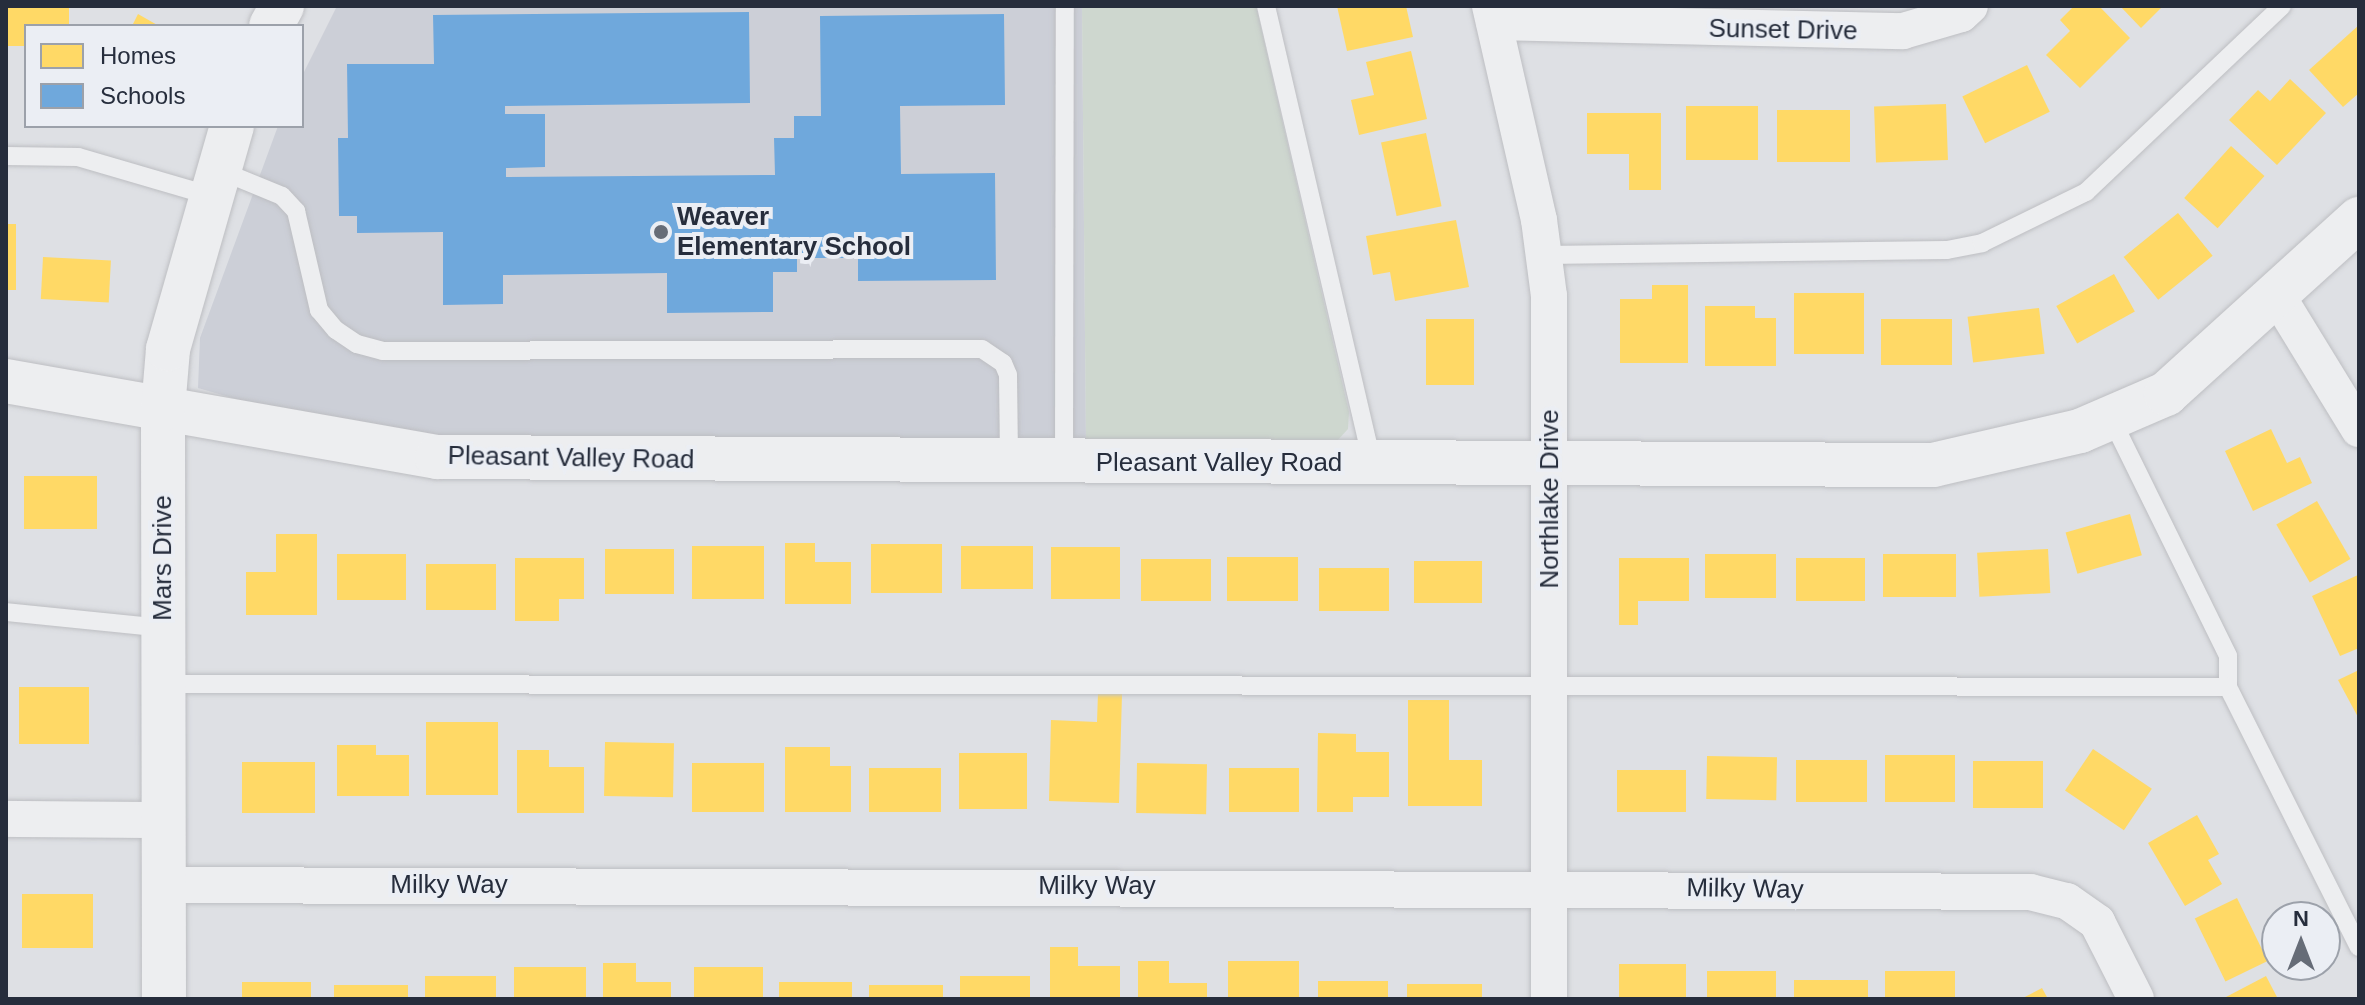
<!DOCTYPE html>
<style>
body{margin:0}
#map{position:relative;width:2365px;height:1005px;overflow:hidden;background:#dee0e4;font-family:Helvetica,sans-serif}
div>[style]{position:absolute}
[style*='--x']{left:calc(var(--x)*1px);top:calc(var(--y)*1px);width:calc(var(--w)*1px);rotate:calc(var(--a)*1deg)}
.built>*{inset:0;background:#cccfd7}
.green>*{inset:0;background:#ced7cf}
.homes>*{inset:0;background:#ffd966;transform-origin:0 0}
.schools>*{inset:0;background:#6fa8dc}
.roads{filter:drop-shadow(0 0 2px #bdbec2) drop-shadow(0 0 2px #bdbec2)}
.service>*{height:18px;margin:-9px;padding:0 9px;transform-origin:9px;border-radius:9px;background:#edeef0}
.minor>*{height:36px;margin:-18px;padding:0 18px;transform-origin:18px;border-radius:18px;background:#edeef0}
.tertiary>*{height:44px;margin:-22px;padding:0 22px;transform-origin:22px;border-radius:22px;background:#edeef0}
.dots>*{width:22px;height:22px;translate:-50% -50%;box-sizing:border-box;border:4px solid #ebeef4;border-radius:50%}
span{translate:-50% -50%;white-space:nowrap;text-align:center;line-height:1.15;-webkit-text-stroke:8px #ebeef4;paint-order:stroke}
.street-label{font-size:26px;color:#262d3c}
.poi-label{font-size:26px;color:#262d3c;font-weight:700}
.left{translate:0 -50%;text-align:left}
.frame{position:absolute;inset:0;border:8px solid #262d3c;pointer-events:none}
.legend{position:absolute;left:24px;top:24px;width:280px;height:104px;box-sizing:border-box;background:#ebeef4;border:2px solid #9ca1aa;margin:0;padding:10px 14px;list-style:none;font-size:24px;color:#262d3c}
.legend li{display:flex;align-items:center;gap:16px;height:40px}
.legend b{width:40px;border:2px solid #9ca1aa}
.north{position:absolute;left:2261px;top:901px;width:80px;height:80px;box-sizing:border-box;background:#ebeef4;border:2px solid #9ca1aa;border-radius:50%;rotate:0deg;font-size:22px;font-weight:700;line-height:32px;text-align:center;color:#262d3c}
.north::after{content:'';display:block;margin:auto;width:28px;height:36px;background:#666c77;clip-path:polygon(50% 0,100% 100%,50% 72%,0 100%)}
</style>
<div id="map">
<div class="built">
<div style="clip-path:polygon(337px 6px,1082px 6px,1086px 444px,426px 438px,257px 405px,198px 388px,200px 338px,278px 126px,302px 126px,302px 76px)"></div>
</div>
<div class="green">
<div style="clip-path:polygon(1082px 6px,1256px 6px,1349px 412px,1348px 429px,1336px 442px,1086px 444px)"></div>
</div>
<div class="homes">
<div style="clip-path:polygon(6px 6px,69px 6px,69px 26px,26px 26px,26px 46px,6px 46px)"></div>
<div style="clip-path:polygon(1337px 6px,1406px 6px,1413px 37px,1347px 51px)"></div>
<div style="clip-path:polygon(2074px 6px,2099px 6px,2130px 38px,2080px 88px,2046px 55px,2070px 31px,2060px 20px)"></div>
<div style="clip-path:polygon(2120px 6px,2163px 6px,2141px 28px)"></div>
<div style="clip-path:polygon(138px 14px,159px 26px,132px 26px)"></div>
<div style="clip-path:polygon(2359px 25px,2359px 93px,2343px 107px,2309px 70px)"></div>
<div style="clip-path:polygon(1411px 51px,1427px 119px,1359px 135px,1351px 100px,1374px 95px,1366px 62px)"></div>
<div style="left:2027px;top:65px;width:52px;height:72px;rotate:64deg"></div>
<div style="clip-path:polygon(2290px 79px,2326px 113px,2277px 165px,2229px 120px,2258px 90px,2270px 101px)"></div>
<div style="left:1946px;top:104px;width:56px;height:72px;rotate:88deg"></div>
<div style="left:1686px;top:106px;width:72px;height:54px"></div>
<div style="left:1777px;top:110px;width:73px;height:52px"></div>
<div style="clip-path:polygon(1587px 113px,1661px 113px,1661px 190px,1629px 190px,1629px 154px,1587px 154px)"></div>
<div style="left:1426px;top:133px;width:75px;height:46px;rotate:78deg"></div>
<div style="left:2231px;top:146px;width:45px;height:70px;rotate:42deg"></div>
<div style="left:2178px;top:213px;width:55px;height:70px;rotate:51deg"></div>
<div style="clip-path:polygon(1456px 220px,1469px 287px,1395px 301px,1390px 272px,1373px 275px,1366px 236px)"></div>
<div style="left:6px;top:224px;width:10px;height:66px"></div>
<div style="left:43px;top:257px;width:68px;height:42px;rotate:3deg"></div>
<div style="left:2114px;top:274px;width:43px;height:66px;rotate:61deg"></div>
<div style="clip-path:polygon(1652px 285px,1688px 285px,1688px 363px,1620px 363px,1620px 299px,1652px 299px)"></div>
<div style="left:1794px;top:293px;width:70px;height:61px"></div>
<div style="clip-path:polygon(1705px 306px,1755px 306px,1755px 318px,1776px 318px,1776px 366px,1705px 366px)"></div>
<div style="left:2039px;top:308px;width:46px;height:72px;rotate:83deg"></div>
<div style="left:1426px;top:319px;width:48px;height:66px"></div>
<div style="left:1881px;top:319px;width:71px;height:46px"></div>
<div style="clip-path:polygon(2271px 429px,2287px 463px,2300px 457px,2312px 483px,2253px 511px,2225px 451px)"></div>
<div style="left:24px;top:476px;width:73px;height:53px"></div>
<div style="left:2317px;top:501px;width:67px;height:47px;rotate:60deg"></div>
<div style="left:2130px;top:514px;width:43px;height:67px;rotate:74deg"></div>
<div style="clip-path:polygon(276px 534px,317px 534px,317px 615px,246px 615px,246px 572px,276px 572px)"></div>
<div style="clip-path:polygon(785px 543px,815px 543px,815px 562px,851px 562px,851px 604px,785px 604px)"></div>
<div style="left:871px;top:544px;width:71px;height:49px"></div>
<div style="left:692px;top:546px;width:72px;height:53px"></div>
<div style="left:961px;top:546px;width:72px;height:43px"></div>
<div style="left:1051px;top:547px;width:69px;height:52px"></div>
<div style="left:605px;top:549px;width:69px;height:45px"></div>
<div style="left:2048px;top:549px;width:44px;height:71px;rotate:87deg"></div>
<div style="left:337px;top:554px;width:69px;height:46px"></div>
<div style="left:1705px;top:554px;width:71px;height:44px"></div>
<div style="left:1883px;top:554px;width:73px;height:43px"></div>
<div style="left:1227px;top:557px;width:71px;height:44px"></div>
<div style="clip-path:polygon(515px 558px,584px 558px,584px 599px,559px 599px,559px 621px,515px 621px)"></div>
<div style="clip-path:polygon(1619px 558px,1689px 558px,1689px 601px,1638px 601px,1638px 625px,1619px 625px)"></div>
<div style="left:1796px;top:558px;width:69px;height:43px"></div>
<div style="left:1141px;top:559px;width:70px;height:42px"></div>
<div style="left:1414px;top:561px;width:68px;height:42px"></div>
<div style="left:426px;top:564px;width:70px;height:46px"></div>
<div style="left:1319px;top:568px;width:70px;height:43px"></div>
<div style="clip-path:polygon(2358px 575px,2359px 648px,2340px 656px,2312px 596px)"></div>
<div style="clip-path:polygon(2359px 670px,2359px 719px,2338px 680px)"></div>
<div style="left:19px;top:687px;width:70px;height:57px"></div>
<div style="clip-path:polygon(1098px 693px,1122px 694px,1119px 803px,1049px 801px,1051px 720px,1097px 722px)"></div>
<div style="clip-path:polygon(1408px 700px,1449px 700px,1449px 760px,1482px 760px,1482px 806px,1408px 806px)"></div>
<div style="left:426px;top:722px;width:72px;height:73px"></div>
<div style="clip-path:polygon(1318px 733px,1356px 734px,1356px 752px,1389px 752px,1389px 797px,1353px 797px,1353px 812px,1317px 812px)"></div>
<div style="left:605px;top:742px;width:69px;height:54px;rotate:1deg"></div>
<div style="clip-path:polygon(337px 745px,376px 745px,376px 755px,409px 755px,409px 796px,337px 796px)"></div>
<div style="clip-path:polygon(785px 747px,830px 747px,830px 766px,851px 766px,851px 812px,785px 812px)"></div>
<div style="left:2093px;top:749px;width:71px;height:50px;rotate:34deg"></div>
<div style="clip-path:polygon(517px 750px,549px 750px,549px 767px,584px 767px,584px 813px,517px 813px)"></div>
<div style="left:959px;top:753px;width:68px;height:56px"></div>
<div style="left:1885px;top:755px;width:70px;height:47px"></div>
<div style="left:1707px;top:756px;width:70px;height:43px;rotate:1deg"></div>
<div style="left:1796px;top:760px;width:71px;height:42px"></div>
<div style="left:1973px;top:761px;width:70px;height:47px"></div>
<div style="left:242px;top:762px;width:73px;height:51px"></div>
<div style="left:692px;top:763px;width:72px;height:49px"></div>
<div style="left:1137px;top:763px;width:70px;height:50px;rotate:1deg"></div>
<div style="left:869px;top:768px;width:72px;height:44px"></div>
<div style="left:1229px;top:768px;width:70px;height:44px"></div>
<div style="left:1617px;top:770px;width:69px;height:42px"></div>
<div style="clip-path:polygon(2197px 815px,2219px 854px,2208px 860px,2222px 884px,2185px 906px,2148px 843px)"></div>
<div style="left:22px;top:894px;width:71px;height:54px"></div>
<div style="left:2237px;top:898px;width:70px;height:47px;rotate:64deg"></div>
<div style="clip-path:polygon(1050px 947px,1078px 947px,1078px 966px,1120px 966px,1120px 999px,1050px 999px)"></div>
<div style="clip-path:polygon(1138px 961px,1169px 961px,1169px 983px,1207px 983px,1207px 999px,1138px 999px)"></div>
<div style="left:1228px;top:961px;width:71px;height:38px"></div>
<div style="clip-path:polygon(603px 963px,636px 963px,636px 982px,671px 982px,671px 999px,603px 999px)"></div>
<div style="left:1619px;top:964px;width:67px;height:35px"></div>
<div style="left:514px;top:967px;width:72px;height:32px"></div>
<div style="left:694px;top:967px;width:69px;height:32px"></div>
<div style="left:1707px;top:971px;width:69px;height:28px"></div>
<div style="left:1885px;top:971px;width:70px;height:28px"></div>
<div style="left:425px;top:976px;width:71px;height:23px"></div>
<div style="left:960px;top:976px;width:70px;height:23px"></div>
<div style="clip-path:polygon(2266px 976px,2278px 999px,2227px 999px,2226px 997px)"></div>
<div style="left:1794px;top:980px;width:74px;height:19px"></div>
<div style="left:1318px;top:981px;width:70px;height:18px"></div>
<div style="left:242px;top:982px;width:69px;height:17px"></div>
<div style="left:779px;top:982px;width:73px;height:17px"></div>
<div style="left:1482px;top:984px;width:15px;height:75px;rotate:90deg"></div>
<div style="left:334px;top:985px;width:74px;height:14px"></div>
<div style="left:869px;top:985px;width:74px;height:14px"></div>
<div style="clip-path:polygon(2042px 988px,2048px 999px,2021px 999px)"></div>
</div>
<div class="schools">
<div style="clip-path:polygon(749px 12px,750px 103px,505px 106px,505px 114px,545px 114px,545px 167px,506px 168px,506px 177px,775px 175px,774px 138px,794px 138px,794px 116px,821px 116px,820px 16px,1004px 14px,1005px 105px,900px 106px,901px 174px,995px 173px,996px 280px,858px 281px,858px 258px,797px 258px,797px 272px,773px 272px,773px 312px,667px 313px,667px 273px,503px 275px,503px 304px,443px 305px,443px 232px,357px 233px,357px 216px,339px 216px,338px 138px,348px 138px,347px 64px,434px 64px,433px 15px)"></div>
</div>
<div class="roads">
<div class="service">
<div style="--x:1266;--y:6;--w:467;--a:76.9"></div>
<div style="--x:6;--y:156;--w:72;--a:0.8"></div>
<div style="--x:78;--y:157;--w:139;--a:16.3"></div>
<div style="--x:219;--y:170;--w:68;--a:22.4"></div>
<div style="--x:282;--y:196;--w:21;--a:47"></div>
<div style="--x:296;--y:211;--w:102;--a:76.9"></div>
<div style="--x:319;--y:310;--w:26;--a:50"></div>
<div style="--x:336;--y:330;--w:25;--a:34"></div>
<div style="--x:357;--y:344;--w:27;--a:15"></div>
<div style="--x:383;--y:351;--w:599;--a:-0.19"></div>
<div style="--x:982;--y:349;--w:25;--a:34"></div>
<div style="--x:1003;--y:363;--w:13;--a:67"></div>
<div style="--x:1008;--y:375;--w:85;--a:89.3"></div>
<div style="--x:1544;--y:255;--w:403;--a:-0.7"></div>
<div style="--x:1947;--y:250;--w:36;--a:-11"></div>
<div style="--x:1982;--y:243;--w:116;--a:-26.1"></div>
<div style="--x:2086;--y:192;--w:270;--a:-43.5"></div>
<div style="--x:2111;--y:418;--w:265;--a:63.8"></div>
<div style="--x:2228;--y:656;--w:31;--a:90"></div>
<div style="--x:2228;--y:687;--w:291;--a:63.3"></div>
<div style="--x:1064;--y:462;--w:456;--a:-89.9"></div>
<div style="--x:6;--y:612;--w:158;--a:5.8"></div>
<div style="--x:163;--y:684;--w:2065;--a:0.08"></div>
</div>
<div class="minor">
<div style="--x:1490;--y:6;--w:220;--a:77.1"></div>
<div style="--x:1539;--y:220;--w:77;--a:82.5"></div>
<div style="--x:1549;--y:296;--w:703;--a:90"></div>
<div style="--x:1494;--y:22;--w:409;--a:1.3"></div>
<div style="--x:1903;--y:31;--w:60;--a:-16.3"></div>
<div style="--x:1961;--y:14;--w:12;--a:-42"></div>
<div style="--x:2278;--y:297;--w:155;--a:58.5"></div>
<div style="--x:6;--y:819;--w:157;--a:0.4"></div>
<div style="--x:164;--y:885;--w:1866;--a:0.21"></div>
<div style="--x:2030;--y:892;--w:38;--a:14"></div>
<div style="--x:2067;--y:901;--w:37;--a:35"></div>
<div style="--x:2097;--y:922;--w:86;--a:63.1"></div>
</div>
<div class="tertiary">
<div style="--x:271;--y:26;--w:23;--a:-61"></div>
<div style="--x:6;--y:381;--w:438;--a:10"></div>
<div style="--x:437;--y:457;--w:1496;--a:0.31"></div>
<div style="--x:1933;--y:465;--w:151;--a:-13"></div>
<div style="--x:2080;--y:431;--w:94;--a:-23.3"></div>
<div style="--x:2166;--y:394;--w:261;--a:-42.2"></div>
<div style="--x:164;--y:999;--w:590;--a:-90.1"></div>
<div style="--x:163;--y:409;--w:60;--a:-85.2"></div>
<div style="--x:168;--y:349;--w:232;--a:-74"></div>
</div>
</div>
<div class="dots">
<div style="left:661px;top:232px;background:#666c77"></div>
</div>
<div class="street-label">
<span style="left:1783px;top:30px;rotate:1deg">Sunset Drive</span>
<span style="left:571px;top:458px;rotate:1deg">Pleasant Valley Road</span>
<span style="left:1219px;top:463px">Pleasant Valley Road</span>
<span style="left:1550px;top:499px;rotate:-90deg">Northlake Drive</span>
<span style="left:163px;top:558px;rotate:-90deg">Mars Drive</span>
<span style="left:449px;top:885px">Milky Way</span>
<span style="left:1097px;top:886px">Milky Way</span>
<span style="left:1745px;top:889px;rotate:1deg">Milky Way</span>
</div>
<div class="poi-label">
<span class="left" style="left:677px;top:232px">Weaver<br>Elementary School</span>
</div>
<div class="frame"></div>
<ul class="legend">
<li><b style="height:22px;background:#ffd966"></b>Homes</li>
<li><b style="height:22px;background:#6fa8dc"></b>Schools</li>
</ul>
<div class="north">N</div>
</div>
